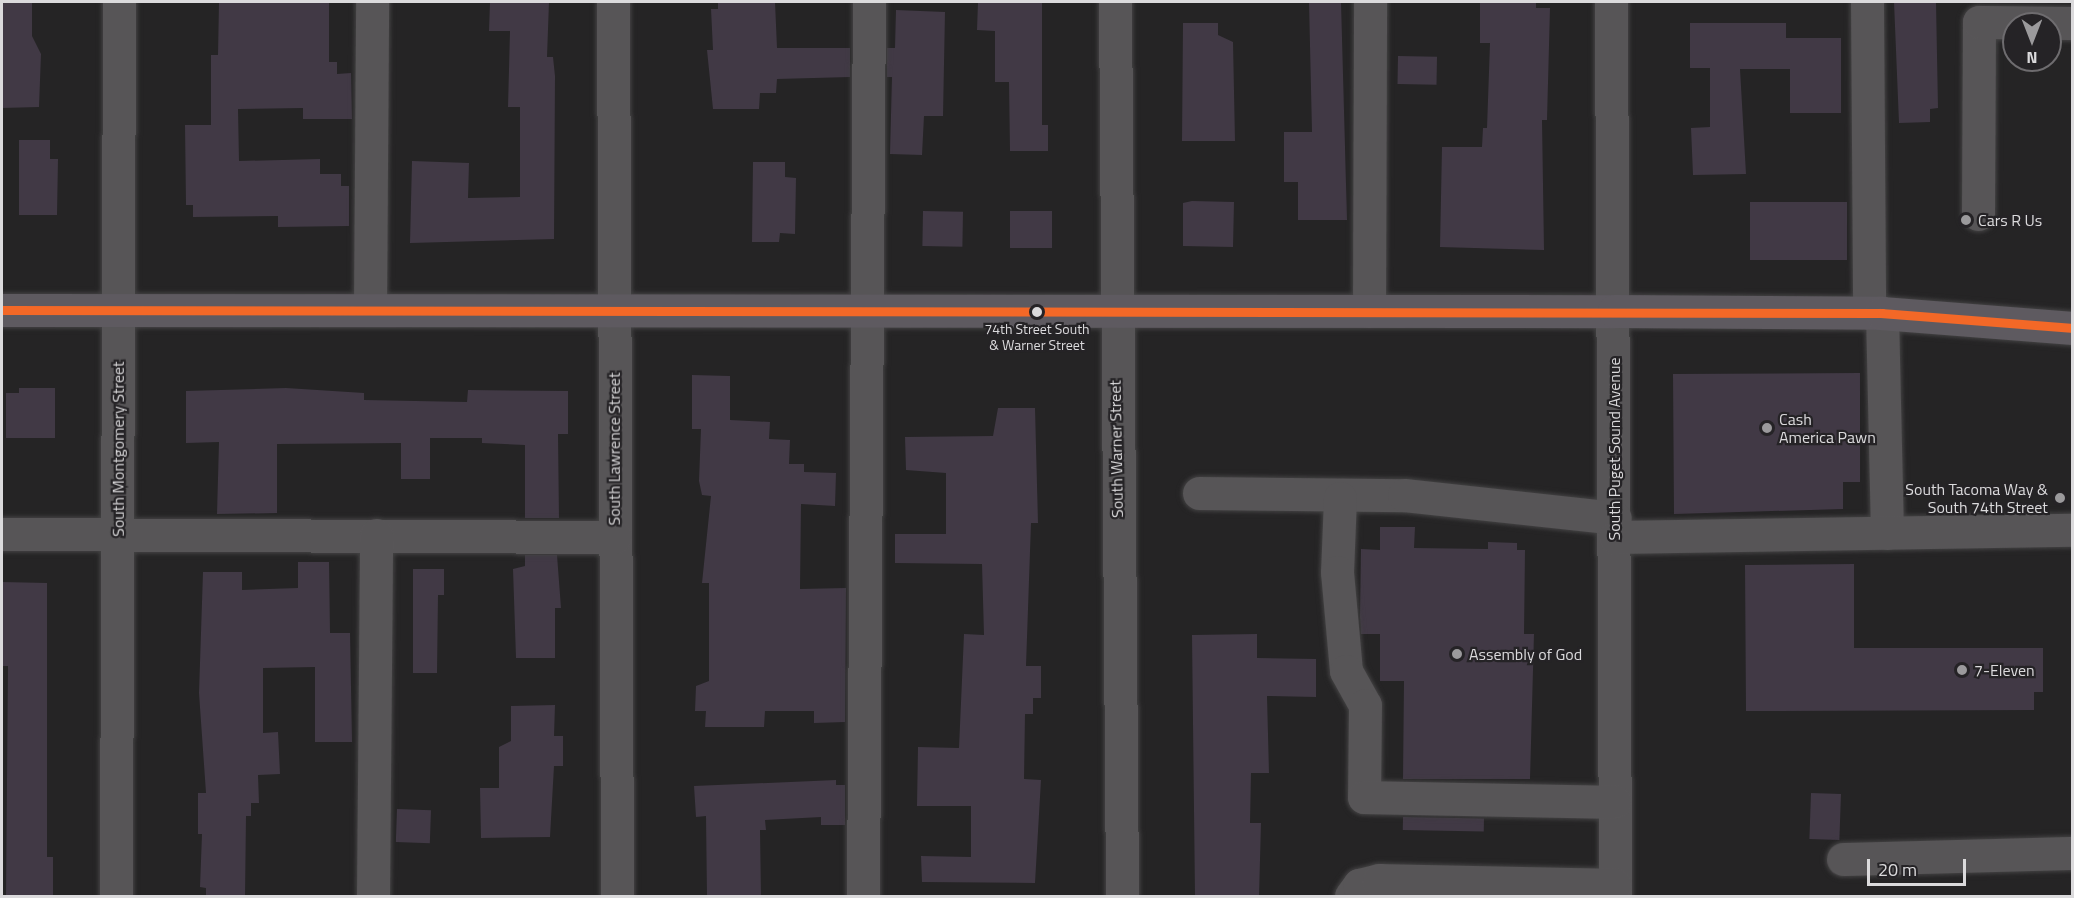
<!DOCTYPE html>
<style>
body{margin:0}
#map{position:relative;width:2074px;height:898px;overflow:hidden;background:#252425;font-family:"Titillium Web",sans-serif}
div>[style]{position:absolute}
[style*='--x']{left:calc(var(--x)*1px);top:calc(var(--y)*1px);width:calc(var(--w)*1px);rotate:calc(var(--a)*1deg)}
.building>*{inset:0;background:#413945;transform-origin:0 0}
.roads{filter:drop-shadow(0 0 2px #434243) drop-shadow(0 0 2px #434243)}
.minor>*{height:33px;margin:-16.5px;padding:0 16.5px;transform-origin:16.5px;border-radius:16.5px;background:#575557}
.major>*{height:33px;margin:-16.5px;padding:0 16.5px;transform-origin:16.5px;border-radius:16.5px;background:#5e5a60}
.bus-1>*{height:9px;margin:-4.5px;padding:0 4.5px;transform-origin:4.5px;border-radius:4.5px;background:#f36827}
.dots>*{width:16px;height:16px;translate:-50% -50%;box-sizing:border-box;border:3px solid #252326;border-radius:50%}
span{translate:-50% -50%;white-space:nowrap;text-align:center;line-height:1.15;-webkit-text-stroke:4.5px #252326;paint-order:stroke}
.bus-label{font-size:14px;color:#dbdadc}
.poi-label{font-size:16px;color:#dbdadc}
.left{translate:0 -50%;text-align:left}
.right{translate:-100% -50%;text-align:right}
.street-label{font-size:16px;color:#dbdadc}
.frame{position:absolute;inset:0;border:3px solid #dbdadc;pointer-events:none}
.north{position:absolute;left:2002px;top:12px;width:60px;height:60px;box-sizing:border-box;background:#252326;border:2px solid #6e6c6f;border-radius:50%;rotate:180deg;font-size:16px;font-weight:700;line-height:24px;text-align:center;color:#dbdadc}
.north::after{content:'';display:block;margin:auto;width:21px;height:27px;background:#9b9a9c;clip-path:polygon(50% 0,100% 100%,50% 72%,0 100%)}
.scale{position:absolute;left:1867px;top:859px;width:99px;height:27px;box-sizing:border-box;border:3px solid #dbdadc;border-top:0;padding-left:8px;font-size:18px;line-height:21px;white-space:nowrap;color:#dbdadc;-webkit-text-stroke:4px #252326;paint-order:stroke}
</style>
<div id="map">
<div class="building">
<div style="clip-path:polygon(2px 2px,32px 2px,32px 36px,41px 54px,39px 107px,2px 108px)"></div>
<div style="clip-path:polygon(219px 2px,329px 2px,329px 62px,337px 62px,337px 74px,351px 73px,352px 119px,303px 119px,303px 108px,238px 109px,239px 161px,320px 159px,320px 174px,341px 174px,341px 186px,349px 186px,349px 226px,278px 227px,278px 216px,193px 217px,193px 205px,186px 205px,185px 125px,211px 125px,211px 55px,218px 55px)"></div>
<div style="clip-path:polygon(490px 2px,549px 2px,547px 57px,553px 57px,555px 76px,554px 239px,410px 243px,412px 161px,469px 163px,468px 198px,520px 197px,520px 107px,508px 107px,510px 31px,489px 31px)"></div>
<div style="clip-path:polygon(718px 2px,775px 2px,777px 48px,850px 48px,850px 77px,777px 79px,776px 93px,760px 93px,759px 109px,713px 109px,707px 50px,713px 50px,711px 9px,718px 9px)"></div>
<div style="clip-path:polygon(978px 2px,1042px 2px,1042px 125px,1048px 125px,1048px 151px,1010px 151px,1009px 82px,995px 82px,995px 31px,977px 30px)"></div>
<div style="clip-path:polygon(1309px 2px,1341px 2px,1347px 220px,1298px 220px,1298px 182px,1284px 182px,1284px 132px,1312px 132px)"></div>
<div style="clip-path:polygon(1480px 2px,1536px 2px,1536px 8px,1550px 8px,1547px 120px,1542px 120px,1544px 250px,1440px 247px,1442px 147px,1482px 147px,1483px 128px,1487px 128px,1490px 43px,1480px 43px)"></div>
<div style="clip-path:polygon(1894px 2px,1936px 2px,1938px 108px,1930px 109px,1930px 122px,1899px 123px)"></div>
<div style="clip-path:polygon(896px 10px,945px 12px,943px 116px,924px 116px,922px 155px,890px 154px,892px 77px,887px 77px,887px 48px,895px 48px)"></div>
<div style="clip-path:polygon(1183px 23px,1218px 23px,1218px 35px,1233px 42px,1235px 141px,1182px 141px)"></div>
<div style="clip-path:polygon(1690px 23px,1786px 23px,1786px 38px,1841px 38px,1841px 113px,1790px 113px,1790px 69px,1740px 69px,1746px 174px,1693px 175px,1691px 128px,1710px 127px,1710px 68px,1690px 68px)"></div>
<div style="left:1398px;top:56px;width:39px;height:28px;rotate:1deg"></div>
<div style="clip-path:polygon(19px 140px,50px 140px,50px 159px,58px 159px,57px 215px,19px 215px)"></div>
<div style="clip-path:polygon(753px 162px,785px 162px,785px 177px,796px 178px,795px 234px,780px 233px,779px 242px,752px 242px)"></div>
<div style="clip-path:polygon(1192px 201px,1234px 202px,1233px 247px,1183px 246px,1183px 203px)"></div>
<div style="left:1750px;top:202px;width:97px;height:58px"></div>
<div style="left:923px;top:211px;width:40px;height:35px;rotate:1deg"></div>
<div style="left:1010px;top:211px;width:42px;height:37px"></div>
<div style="clip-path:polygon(1860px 373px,1860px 482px,1843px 482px,1843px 509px,1674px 514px,1673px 374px)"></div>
<div style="clip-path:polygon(692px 375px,730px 376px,730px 420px,770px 422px,769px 439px,790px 440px,789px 464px,804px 464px,804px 472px,836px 473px,835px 506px,801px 504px,800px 589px,846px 588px,845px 722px,814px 723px,814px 711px,765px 711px,764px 727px,705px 727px,706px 711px,695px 711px,696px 686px,709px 681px,709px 583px,702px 583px,711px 496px,702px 495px,699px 481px,701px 429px,692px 429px)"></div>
<div style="clip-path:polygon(19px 388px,55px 388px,55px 438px,6px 438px,6px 393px,19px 393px)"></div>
<div style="clip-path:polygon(286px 388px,364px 393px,364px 400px,467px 402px,468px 390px,568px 391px,568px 434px,558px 434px,559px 518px,525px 518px,525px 445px,482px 443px,482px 438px,430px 438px,430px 479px,401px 479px,401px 443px,277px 444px,277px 513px,217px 514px,219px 442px,186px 443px,186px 391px)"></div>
<div style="clip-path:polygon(998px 408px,1035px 408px,1038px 523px,1031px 523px,1026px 666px,1041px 666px,1041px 698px,1033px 698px,1033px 714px,1025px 714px,1024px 779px,1041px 780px,1035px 883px,922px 882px,921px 856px,971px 857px,971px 806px,917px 806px,918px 747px,959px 748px,964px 634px,984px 635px,982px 564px,895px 563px,895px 534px,946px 534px,946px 473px,906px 470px,905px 437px,993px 436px)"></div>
<div style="clip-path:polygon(1380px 527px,1415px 527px,1414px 548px,1488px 549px,1488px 542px,1517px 543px,1517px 550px,1525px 550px,1524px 634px,1534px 634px,1530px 779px,1403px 779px,1404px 681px,1380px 681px,1380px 634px,1361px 634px,1360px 617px,1361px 549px,1380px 550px)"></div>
<div style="clip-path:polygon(525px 555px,557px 555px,561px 608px,555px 608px,555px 658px,516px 658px,513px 569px,525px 566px)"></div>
<div style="clip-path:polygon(298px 562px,329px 562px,330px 633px,350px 633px,352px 742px,315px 742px,315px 667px,263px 668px,263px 733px,278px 732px,280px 774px,258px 775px,259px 803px,251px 803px,251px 816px,246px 816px,245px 897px,206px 897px,206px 888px,200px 887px,202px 834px,198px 834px,198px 793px,206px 793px,199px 693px,203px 572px,242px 572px,242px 590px,298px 588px)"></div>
<div style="clip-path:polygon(1854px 564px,1854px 648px,2043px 648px,2043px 692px,2034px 692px,2034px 710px,1746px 711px,1745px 565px)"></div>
<div style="clip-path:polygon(413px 569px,444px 569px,444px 595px,438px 595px,437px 673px,413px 673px)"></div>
<div style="clip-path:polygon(2px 582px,47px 583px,47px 857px,53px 857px,53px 897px,6px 897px,8px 666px,2px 666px)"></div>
<div style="clip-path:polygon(1257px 634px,1257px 658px,1316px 659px,1316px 697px,1267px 696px,1269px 773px,1251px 773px,1250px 823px,1261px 823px,1259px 897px,1195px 897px,1192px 635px)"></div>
<div style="clip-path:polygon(555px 705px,554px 736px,563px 736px,563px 766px,554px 766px,550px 837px,481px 838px,480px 788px,499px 788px,499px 747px,511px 741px,511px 706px)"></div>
<div style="clip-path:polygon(836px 780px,836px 785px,845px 785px,845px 825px,821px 825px,821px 817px,765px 820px,766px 830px,760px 830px,761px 897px,707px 897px,706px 816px,696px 817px,694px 786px)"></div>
<div style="left:1811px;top:793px;width:30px;height:46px;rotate:2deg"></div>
<div style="left:397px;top:809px;width:34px;height:33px;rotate:2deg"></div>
<div style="left:1403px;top:817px;width:81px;height:13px;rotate:1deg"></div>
</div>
<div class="roads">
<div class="minor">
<div style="--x:613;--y:2;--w:894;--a:89.74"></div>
<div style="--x:1115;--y:2;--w:894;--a:89.55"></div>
<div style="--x:1611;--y:2;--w:894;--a:89.74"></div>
<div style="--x:1867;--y:2;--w:311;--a:89.6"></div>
<div style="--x:1978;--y:214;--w:192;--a:-89.7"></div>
<div style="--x:1979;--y:22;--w:93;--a:0.6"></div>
<div style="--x:370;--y:310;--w:308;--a:-89.6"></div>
<div style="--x:1369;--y:311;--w:309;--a:-89.8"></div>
<div style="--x:1882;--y:313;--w:220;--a:88.7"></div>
<div style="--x:1199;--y:493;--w:205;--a:0.6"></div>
<div style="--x:1404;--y:495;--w:212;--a:6.2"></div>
<div style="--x:1340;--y:498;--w:74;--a:92.3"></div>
<div style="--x:1337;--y:572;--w:99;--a:84.8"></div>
<div style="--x:1346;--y:671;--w:39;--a:61"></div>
<div style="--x:1365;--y:705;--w:92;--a:90.6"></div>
<div style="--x:1364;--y:797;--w:251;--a:1.1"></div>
<div style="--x:2;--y:534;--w:613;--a:0.28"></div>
<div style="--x:1615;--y:537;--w:457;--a:-0.9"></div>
<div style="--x:1843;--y:859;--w:229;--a:-1.5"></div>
<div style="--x:116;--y:896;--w:894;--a:-89.81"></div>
<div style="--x:373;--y:896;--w:361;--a:-89.5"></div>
<div style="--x:863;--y:896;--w:894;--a:-89.62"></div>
<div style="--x:1351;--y:896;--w:14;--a:-54"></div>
<div style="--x:1359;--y:885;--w:21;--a:-14"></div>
<div style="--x:1379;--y:880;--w:236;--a:1.2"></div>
</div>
<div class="major">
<div style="--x:2;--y:310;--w:1612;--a:0.04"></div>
<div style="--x:1614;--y:311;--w:268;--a:0.4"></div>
<div style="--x:1882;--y:313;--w:191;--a:4.5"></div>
</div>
</div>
<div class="bus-1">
<div style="--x:2;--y:310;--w:1880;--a:0.09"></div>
<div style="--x:1882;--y:313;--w:191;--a:4.5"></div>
</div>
<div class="dots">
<div style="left:1966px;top:220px;background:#9b9a9c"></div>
<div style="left:1037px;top:312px;background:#dbdadc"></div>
<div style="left:1767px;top:428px;background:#9b9a9c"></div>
<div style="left:2060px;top:498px;background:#9b9a9c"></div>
<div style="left:1457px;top:654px;background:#9b9a9c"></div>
<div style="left:1962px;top:670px;background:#9b9a9c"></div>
</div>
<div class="bus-label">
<span style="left:1037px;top:337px">74th Street South<br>&amp; Warner Street</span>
</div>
<div class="poi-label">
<span class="left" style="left:1978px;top:220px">Cars R Us</span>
<span class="left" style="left:1779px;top:428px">Cash<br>America Pawn</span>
<span class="right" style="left:2048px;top:498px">South Tacoma Way &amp;<br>South 74th Street</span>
<span class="left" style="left:1469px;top:654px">Assembly of God</span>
<span class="left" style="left:1974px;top:670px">7-Eleven</span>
</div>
<div class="street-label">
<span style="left:118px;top:449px;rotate:-90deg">South Montgomery Street</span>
<span style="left:614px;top:449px;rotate:-90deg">South Lawrence Street</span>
<span style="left:1116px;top:449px;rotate:-91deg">South Warner Street</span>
<span style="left:1614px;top:449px;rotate:-90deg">South Puget Sound Avenue</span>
</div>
<div class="frame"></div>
<div class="north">N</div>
<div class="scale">20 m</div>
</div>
